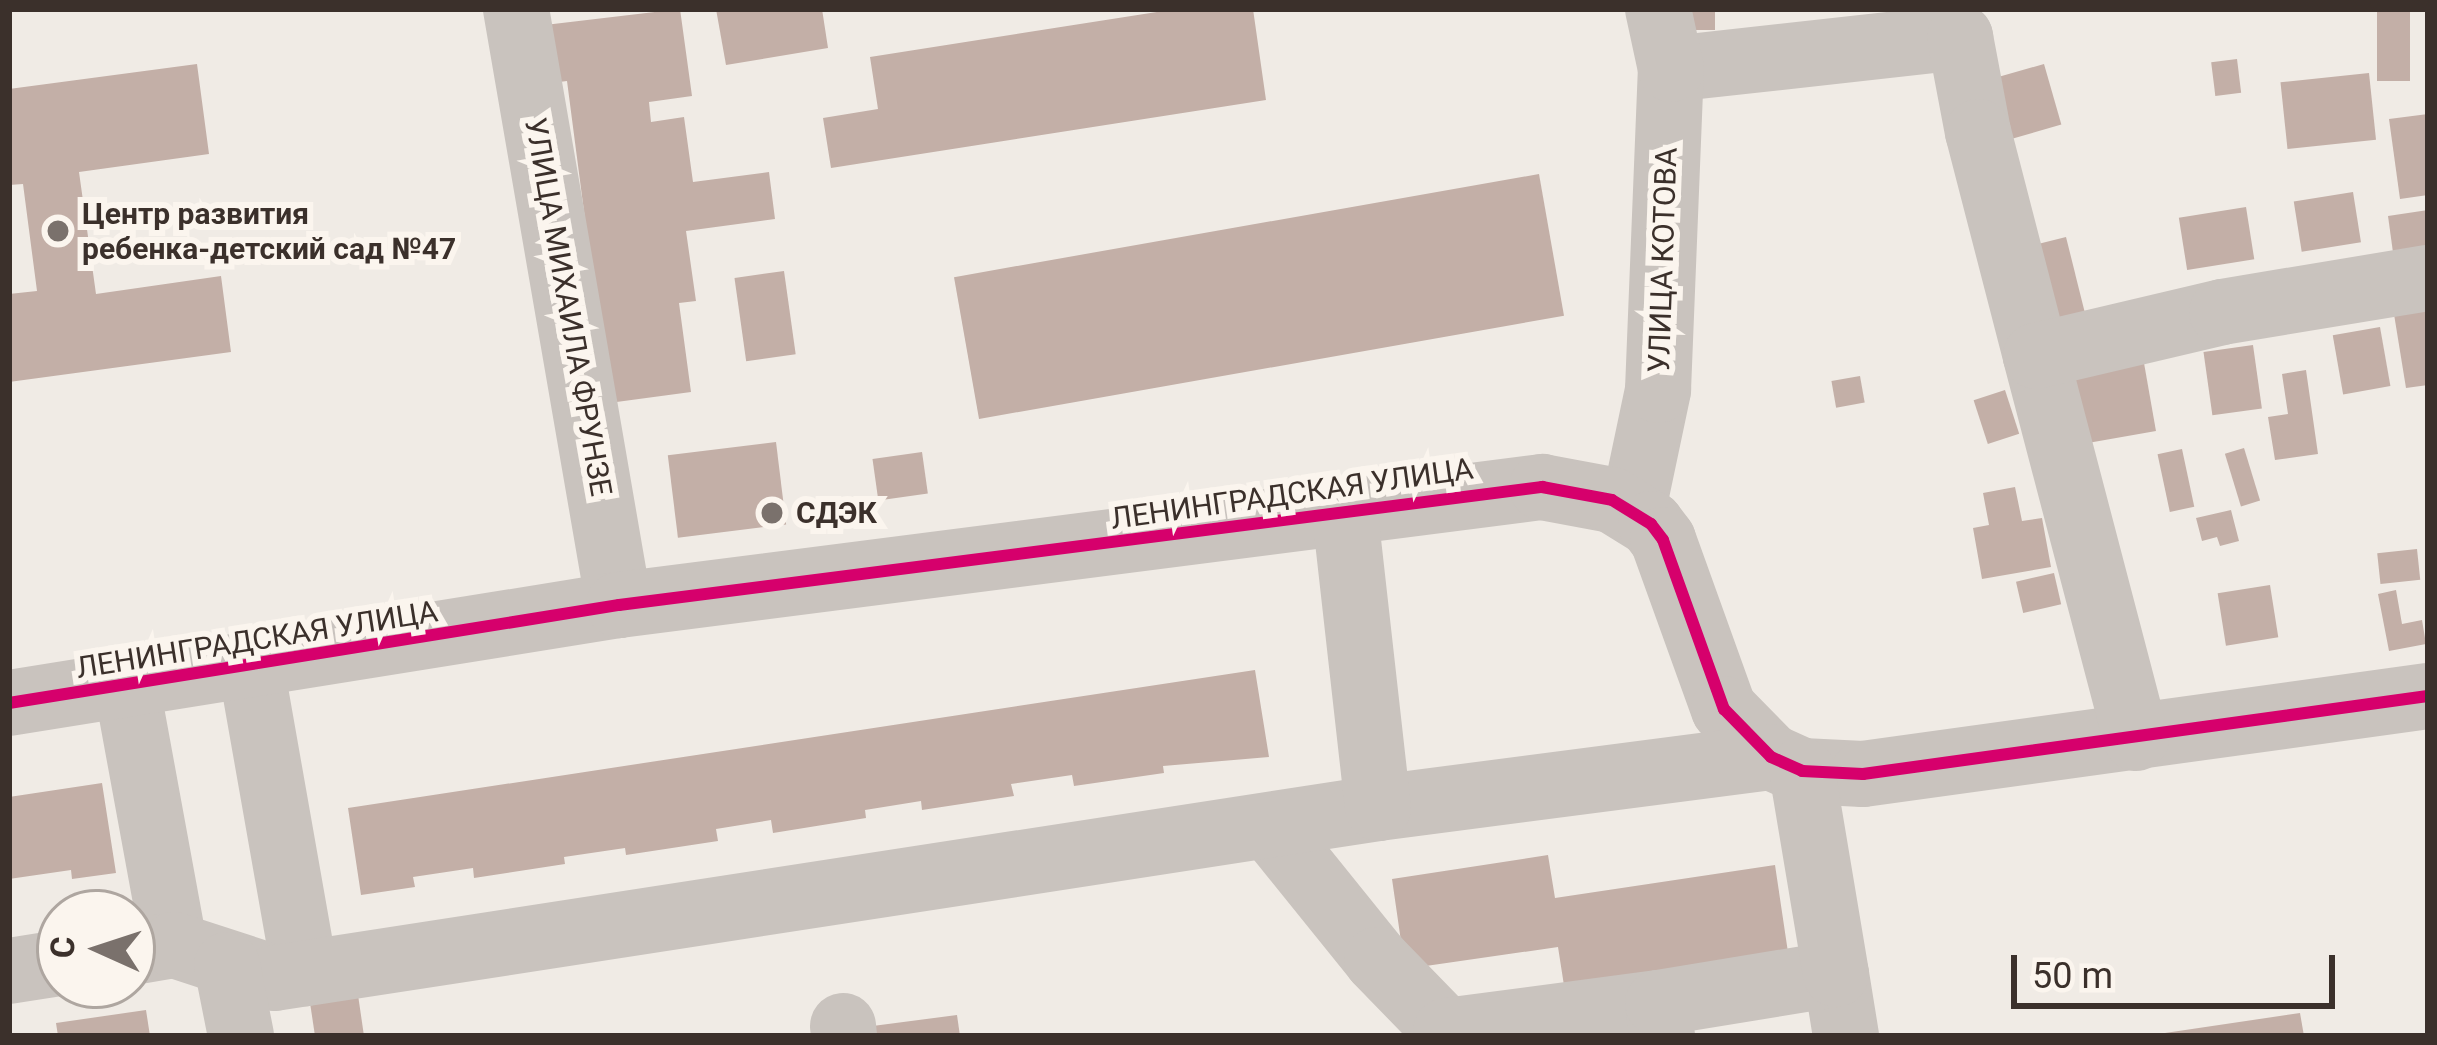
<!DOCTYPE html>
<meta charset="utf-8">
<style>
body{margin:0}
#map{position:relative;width:2437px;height:1045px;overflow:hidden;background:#f0ebe5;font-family:Roboto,sans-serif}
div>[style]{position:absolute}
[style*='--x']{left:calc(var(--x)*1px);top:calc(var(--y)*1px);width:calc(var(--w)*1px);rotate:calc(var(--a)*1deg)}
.building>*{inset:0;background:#c3afa7;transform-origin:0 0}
.minor>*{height:66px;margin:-33px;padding:0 33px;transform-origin:33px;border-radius:33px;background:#c9c3be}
.cycleway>*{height:12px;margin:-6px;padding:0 6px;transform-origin:6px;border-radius:6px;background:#d6006c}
.dots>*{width:33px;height:33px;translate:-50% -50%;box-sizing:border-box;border:6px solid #fbf5ee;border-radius:50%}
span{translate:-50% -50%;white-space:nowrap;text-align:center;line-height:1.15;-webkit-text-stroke:12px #fbf5ee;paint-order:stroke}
.poi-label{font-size:30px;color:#3b302b;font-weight:700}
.left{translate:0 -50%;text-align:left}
.street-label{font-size:30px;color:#3b302b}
.frame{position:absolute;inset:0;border:12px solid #3b302b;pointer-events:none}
.north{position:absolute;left:36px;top:889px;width:120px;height:120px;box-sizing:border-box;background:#fbf5ee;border:3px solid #aea6a0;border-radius:50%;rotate:273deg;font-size:33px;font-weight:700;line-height:48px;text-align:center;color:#3b302b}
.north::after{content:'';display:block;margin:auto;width:42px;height:54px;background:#7a716c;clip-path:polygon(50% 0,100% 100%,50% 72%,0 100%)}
.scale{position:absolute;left:2011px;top:955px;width:324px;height:54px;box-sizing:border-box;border:6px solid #3b302b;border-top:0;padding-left:15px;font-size:36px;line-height:42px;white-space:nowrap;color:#3b302b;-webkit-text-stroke:9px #fbf5ee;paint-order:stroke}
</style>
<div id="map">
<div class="building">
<div style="clip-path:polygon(680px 9px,692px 96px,649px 102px,651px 122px,684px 117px,693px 182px,769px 172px,775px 219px,686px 231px,696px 301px,679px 303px,691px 392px,609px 403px,567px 81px,536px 85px,528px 27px)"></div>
<div style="clip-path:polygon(716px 9px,822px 9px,828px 48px,726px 65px)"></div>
<div style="clip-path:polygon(1176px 9px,1253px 9px,1266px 100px,831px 168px,823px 118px,878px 109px,870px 57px)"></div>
<div style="left:1671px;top:9px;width:44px;height:21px"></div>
<div style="left:2377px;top:9px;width:33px;height:72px"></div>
<div style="left:2237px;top:59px;width:34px;height:26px;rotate:83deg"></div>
<div style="clip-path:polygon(197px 64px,209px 154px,79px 172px,96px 294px,221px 276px,231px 352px,9px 382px,9px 294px,37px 291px,23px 184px,9px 185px,9px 89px)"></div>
<div style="left:2044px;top:64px;width:63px;height:73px;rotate:74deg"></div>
<div style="left:2369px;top:73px;width:67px;height:89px;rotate:84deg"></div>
<div style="clip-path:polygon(2428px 114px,2428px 195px,2400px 199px,2389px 119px)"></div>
<div style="left:1539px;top:174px;width:144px;height:594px;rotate:80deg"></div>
<div style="left:2353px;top:192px;width:51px;height:60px;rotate:81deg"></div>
<div style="left:2246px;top:207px;width:53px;height:68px;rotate:81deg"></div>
<div style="clip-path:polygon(2428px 210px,2428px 262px,2395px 267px,2388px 216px)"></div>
<div style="left:2066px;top:237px;width:85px;height:52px;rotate:76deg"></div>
<div style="left:784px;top:271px;width:84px;height:50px;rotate:82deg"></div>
<div style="clip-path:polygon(2428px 301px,2428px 385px,2406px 388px,2393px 308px)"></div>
<div style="left:2380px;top:327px;width:60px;height:48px;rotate:80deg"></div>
<div style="left:2253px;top:345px;width:64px;height:50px;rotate:82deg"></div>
<div style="left:2144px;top:363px;width:69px;height:75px;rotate:80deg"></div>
<div style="clip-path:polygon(2306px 370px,2318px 454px,2275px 460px,2268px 417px,2288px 414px,2282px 374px)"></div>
<div style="left:1860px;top:376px;width:27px;height:29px;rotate:80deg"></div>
<div style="left:2005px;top:390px;width:46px;height:33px;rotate:72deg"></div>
<div style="left:776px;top:442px;width:83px;height:109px;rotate:83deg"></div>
<div style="left:2244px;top:448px;width:55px;height:20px;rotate:73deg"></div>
<div style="left:2182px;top:449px;width:59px;height:25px;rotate:78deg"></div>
<div style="left:922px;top:452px;width:42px;height:50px;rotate:82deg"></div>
<div style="clip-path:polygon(2015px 487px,2022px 521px,2042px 518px,2051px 567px,1982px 579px,1973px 528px,1989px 525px,1983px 493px)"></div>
<div style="clip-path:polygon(2231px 510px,2239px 541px,2220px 546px,2217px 537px,2202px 541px,2196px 518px)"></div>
<div style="left:2417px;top:549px;width:31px;height:40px;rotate:84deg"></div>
<div style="left:2054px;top:573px;width:32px;height:39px;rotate:77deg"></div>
<div style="left:2270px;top:585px;width:53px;height:53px;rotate:81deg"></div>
<div style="clip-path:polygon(2396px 590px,2402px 624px,2422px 620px,2426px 644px,2389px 651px,2378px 594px)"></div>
<div style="clip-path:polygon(1255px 670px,1269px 757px,1163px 766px,1164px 773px,1074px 786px,1072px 775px,1011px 784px,1014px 796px,922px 810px,921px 801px,865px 810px,866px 818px,773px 833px,771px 820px,716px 829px,718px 841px,626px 855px,625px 848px,564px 857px,565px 864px,474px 878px,473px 868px,413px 877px,415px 887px,361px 895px,348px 808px)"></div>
<div style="clip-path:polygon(102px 783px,116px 873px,72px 879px,71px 870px,9px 879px,9px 797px)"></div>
<div style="clip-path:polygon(1548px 855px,1555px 898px,1775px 865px,1789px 959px,1565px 992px,1558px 947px,1405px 969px,1392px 879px)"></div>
<div style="clip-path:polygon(357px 988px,364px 1036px,315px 1036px,309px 996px)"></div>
<div style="clip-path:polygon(146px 1010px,150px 1036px,58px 1036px,56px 1023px)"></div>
<div style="clip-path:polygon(2300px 1013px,2304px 1036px,2165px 1036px,2165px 1033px)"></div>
<div style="clip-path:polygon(957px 1015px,960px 1036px,866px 1036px,865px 1027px)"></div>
</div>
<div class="minor">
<div style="--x:516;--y:9;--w:605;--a:80.2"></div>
<div style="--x:1671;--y:69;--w:291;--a:-6.3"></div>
<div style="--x:1960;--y:37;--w:97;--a:79.3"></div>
<div style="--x:1978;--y:132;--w:231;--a:75.5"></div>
<div style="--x:1633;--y:509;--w:122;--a:-78.1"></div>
<div style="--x:1658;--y:390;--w:321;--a:-87.7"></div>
<div style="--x:1671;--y:69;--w:61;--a:-102.2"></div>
<div style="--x:251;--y:667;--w:311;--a:80"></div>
<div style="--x:127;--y:688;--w:261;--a:79.6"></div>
<div style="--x:174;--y:945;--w:43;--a:170.5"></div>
<div style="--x:9;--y:703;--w:618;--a:-9.13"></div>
<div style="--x:619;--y:605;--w:931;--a:-7.29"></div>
<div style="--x:1542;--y:487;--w:71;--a:10.5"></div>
<div style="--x:1612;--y:500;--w:46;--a:31.6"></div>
<div style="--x:1651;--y:524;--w:20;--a:53"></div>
<div style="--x:1663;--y:540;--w:180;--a:70.2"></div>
<div style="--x:1724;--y:709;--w:67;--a:45.6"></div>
<div style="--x:1771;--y:757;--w:34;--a:24"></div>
<div style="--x:1802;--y:771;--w:61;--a:2.8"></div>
<div style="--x:1863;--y:774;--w:570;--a:-7.86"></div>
<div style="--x:2136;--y:738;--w:395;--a:-104.7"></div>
<div style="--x:2036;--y:356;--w:191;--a:-13.3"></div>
<div style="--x:2222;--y:312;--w:209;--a:-9.4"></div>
<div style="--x:1378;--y:808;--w:396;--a:-7.4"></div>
<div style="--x:1269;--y:826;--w:172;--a:51.1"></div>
<div style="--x:1377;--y:960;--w:106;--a:45.8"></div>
<div style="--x:174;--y:945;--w:106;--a:18.1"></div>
<div style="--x:275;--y:978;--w:1116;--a:-8.76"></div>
<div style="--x:1378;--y:808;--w:296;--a:-96.4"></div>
<div style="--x:227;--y:965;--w:72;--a:78.8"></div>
<div style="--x:9;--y:971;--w:52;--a:-8.9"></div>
<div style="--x:1836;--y:974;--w:63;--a:80.8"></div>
<div style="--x:843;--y:1026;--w:10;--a:84"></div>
<div style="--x:1446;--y:1031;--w:214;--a:-7.5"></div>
<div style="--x:1662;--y:1036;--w:33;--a:-97"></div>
<div style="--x:1658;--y:1003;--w:180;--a:-9.3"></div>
<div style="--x:1836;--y:974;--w:206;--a:-99.5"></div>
</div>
<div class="cycleway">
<div style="--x:9;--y:703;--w:618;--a:-9.13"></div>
<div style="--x:619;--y:605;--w:931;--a:-7.29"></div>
<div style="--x:1542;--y:487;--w:71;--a:10.5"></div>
<div style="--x:1612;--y:500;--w:46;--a:31.6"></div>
<div style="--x:1651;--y:524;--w:20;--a:53"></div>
<div style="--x:1663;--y:540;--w:180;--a:70.2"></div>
<div style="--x:1724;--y:709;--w:67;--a:45.6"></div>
<div style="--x:1771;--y:757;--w:34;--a:24"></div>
<div style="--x:1802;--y:771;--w:61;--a:2.8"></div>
<div style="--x:1863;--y:774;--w:570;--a:-7.86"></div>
</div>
<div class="dots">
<div style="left:58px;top:231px;background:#7a716c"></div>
<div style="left:772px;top:513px;background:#7a716c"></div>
</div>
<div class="poi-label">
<span class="left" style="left:82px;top:231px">Центр развития<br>ребенка-детский сад №47</span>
<span class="left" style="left:796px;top:513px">СДЭК</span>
</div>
<div class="street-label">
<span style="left:1663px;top:260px;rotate:-88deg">УЛИЦА КОТОВА</span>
<span style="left:568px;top:307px;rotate:80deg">УЛИЦА МИХАИЛА ФРУНЗЕ</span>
<span style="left:1292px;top:494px;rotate:-8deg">ЛЕНИНГРАДСКАЯ УЛИЦА</span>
<span style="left:257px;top:640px;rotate:-9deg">ЛЕНИНГРАДСКАЯ УЛИЦА</span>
</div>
<div class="frame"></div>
<div class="north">С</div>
<div class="scale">50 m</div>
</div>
